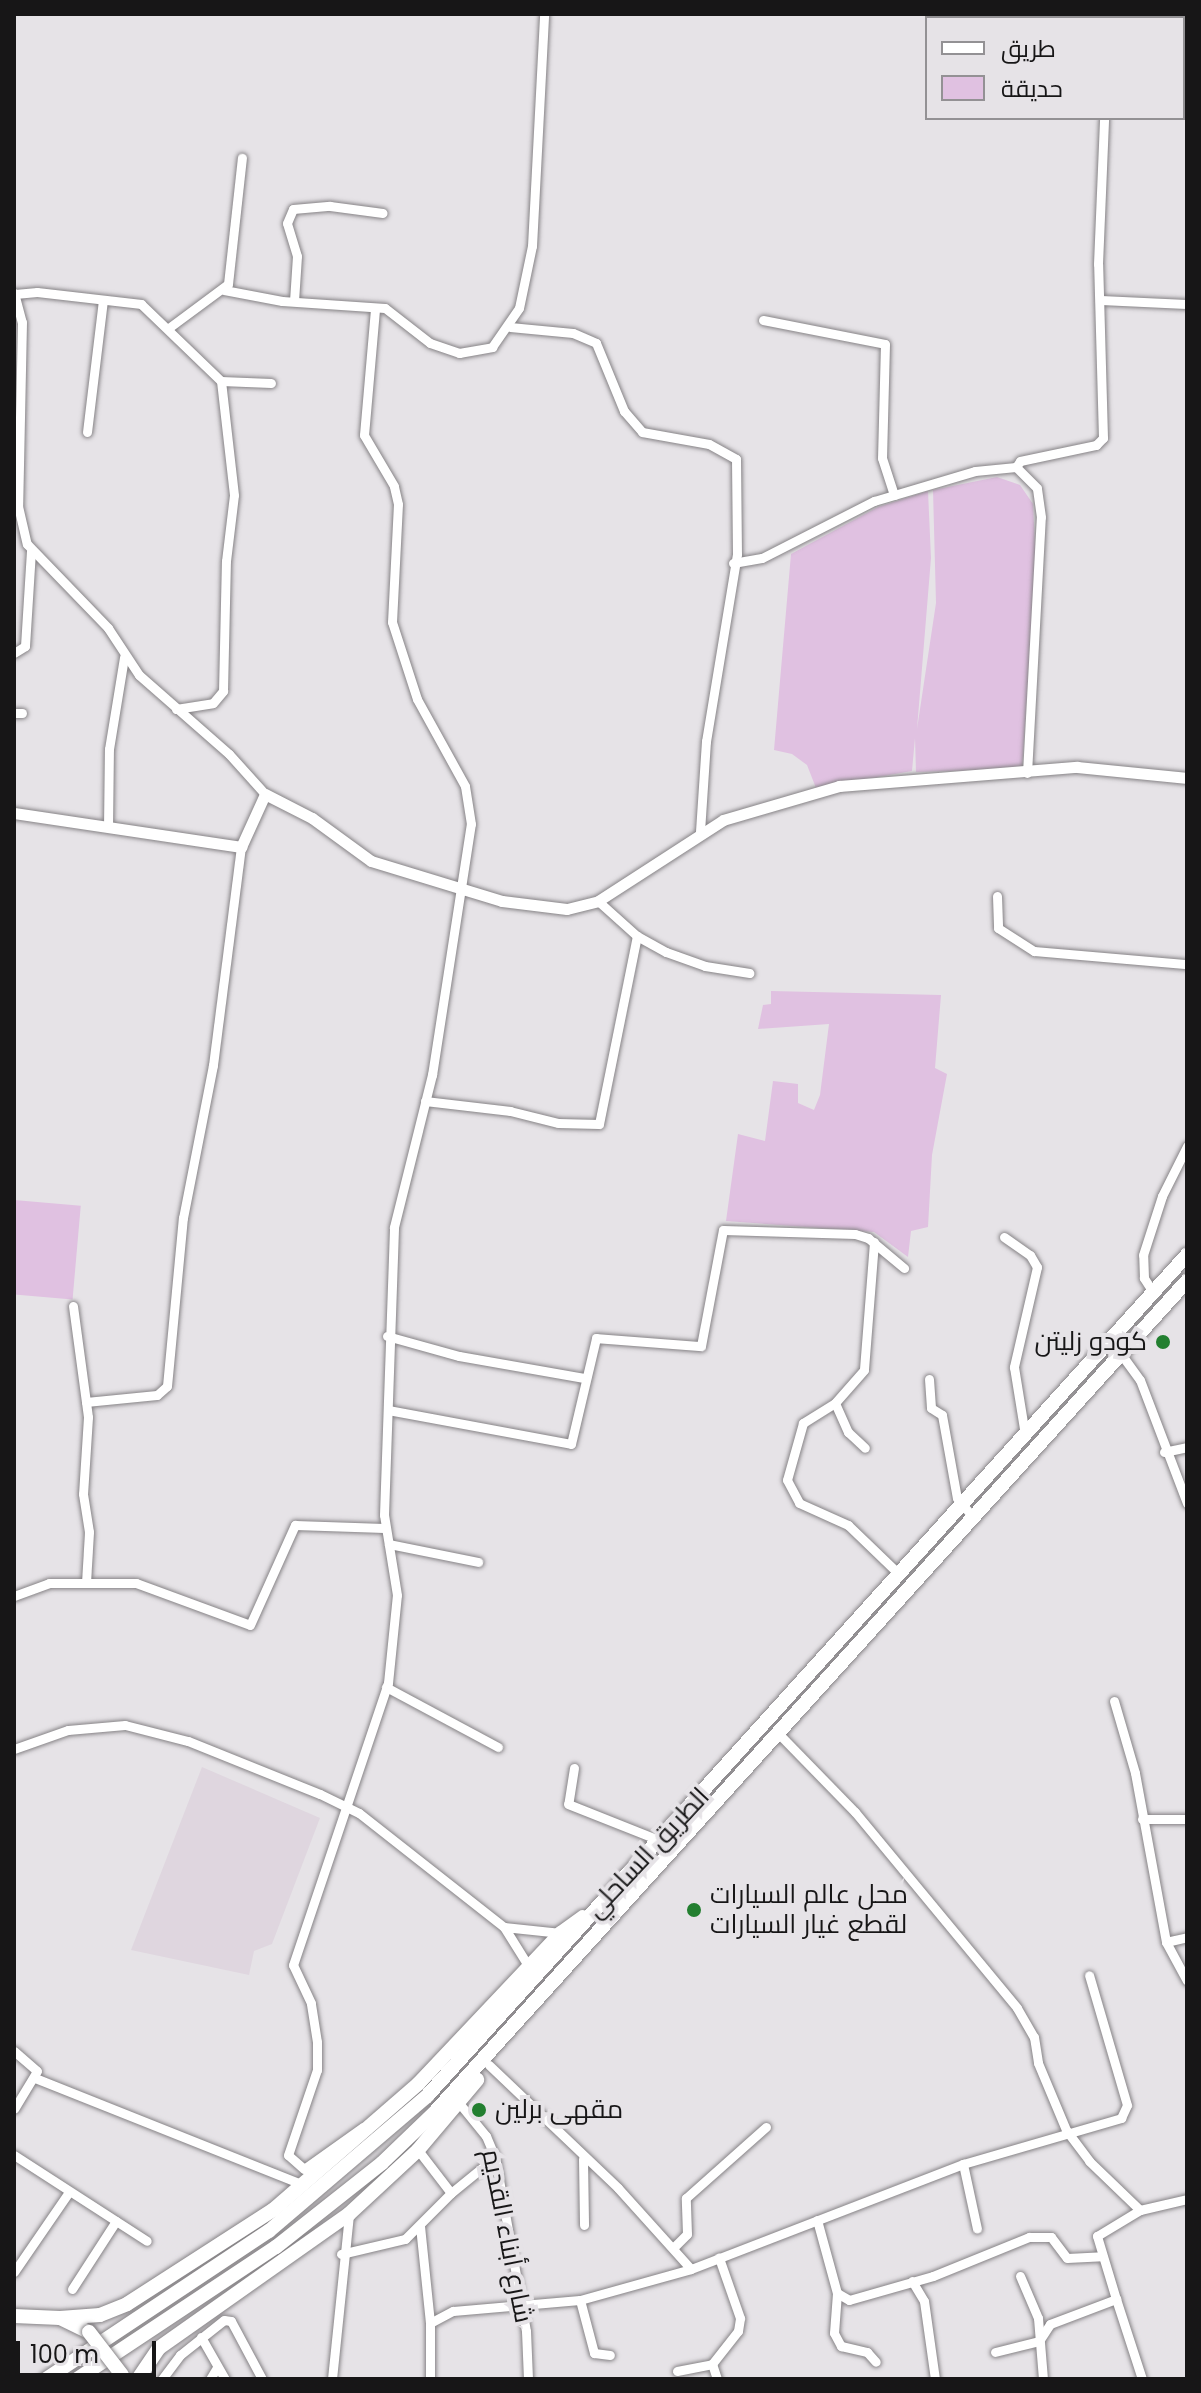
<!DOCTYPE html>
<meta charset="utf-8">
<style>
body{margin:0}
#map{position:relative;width:1201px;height:2393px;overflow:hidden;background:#e6e3e7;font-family:Poppins,Cairo,sans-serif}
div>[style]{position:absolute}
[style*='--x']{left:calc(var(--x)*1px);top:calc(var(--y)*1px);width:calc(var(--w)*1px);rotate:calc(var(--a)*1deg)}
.built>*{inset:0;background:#dfd6df}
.green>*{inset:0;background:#e0c1e1;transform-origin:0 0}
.roads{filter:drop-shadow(0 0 2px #868386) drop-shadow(0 0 2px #868386)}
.minor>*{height:9px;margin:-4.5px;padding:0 4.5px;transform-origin:4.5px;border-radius:4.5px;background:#fff}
.tertiary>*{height:11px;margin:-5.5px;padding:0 5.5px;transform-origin:5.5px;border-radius:5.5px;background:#fff}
.trunk>*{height:14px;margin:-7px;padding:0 7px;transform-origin:7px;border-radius:7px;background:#fff}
.bridges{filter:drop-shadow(0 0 2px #868386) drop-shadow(0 0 2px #868386)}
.trunk-bridge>*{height:14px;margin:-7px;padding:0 7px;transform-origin:7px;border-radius:7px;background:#fff}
.dots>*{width:22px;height:22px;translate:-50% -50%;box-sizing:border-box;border:4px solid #e6e3e7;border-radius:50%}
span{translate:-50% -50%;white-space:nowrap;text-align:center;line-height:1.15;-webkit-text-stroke:8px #e6e3e7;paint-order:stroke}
.poi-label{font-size:26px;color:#171617}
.right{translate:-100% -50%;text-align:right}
.left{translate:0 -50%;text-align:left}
.street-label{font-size:26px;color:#171617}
.frame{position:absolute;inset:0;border:16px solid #171617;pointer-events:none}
.legend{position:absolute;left:925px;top:16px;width:260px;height:104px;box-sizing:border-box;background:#e6e3e7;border:2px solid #939194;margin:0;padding:10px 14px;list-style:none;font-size:24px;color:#171617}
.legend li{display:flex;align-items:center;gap:16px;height:40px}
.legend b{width:40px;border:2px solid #939194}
.scale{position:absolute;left:16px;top:2341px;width:140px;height:36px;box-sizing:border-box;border:4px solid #171617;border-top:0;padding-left:10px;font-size:24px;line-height:28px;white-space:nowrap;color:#171617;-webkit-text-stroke:6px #e6e3e7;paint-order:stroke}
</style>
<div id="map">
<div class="built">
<div style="clip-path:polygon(202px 1767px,320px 1818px,272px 1944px,254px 1951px,249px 1975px,131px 1950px)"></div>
</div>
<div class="green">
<div style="clip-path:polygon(997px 477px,1020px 485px,1033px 504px,1036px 565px,1022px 769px,916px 772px,915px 738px,912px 771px,816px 788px,807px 765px,792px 754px,774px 750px,791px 554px,878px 507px,928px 491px,931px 558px,917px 729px,936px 603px,933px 490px)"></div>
<div style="clip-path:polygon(771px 991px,941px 995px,935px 1068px,947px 1074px,932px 1155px,928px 1227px,911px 1231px,908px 1257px,874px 1232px,726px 1221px,738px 1134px,765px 1141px,773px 1081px,798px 1084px,798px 1103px,814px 1110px,820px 1095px,829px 1024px,758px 1029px,763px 1005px,771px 1004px)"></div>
<div style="left:14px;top:1200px;width:67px;height:94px;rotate:5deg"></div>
</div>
<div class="roads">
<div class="minor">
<div style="--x:1094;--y:14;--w:4;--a:76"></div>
<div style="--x:224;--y:290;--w:59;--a:10.7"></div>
<div style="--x:282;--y:301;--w:103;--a:3.9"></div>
<div style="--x:385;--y:308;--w:57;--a:37.9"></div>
<div style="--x:430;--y:343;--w:31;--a:19"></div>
<div style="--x:459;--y:353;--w:34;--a:-10"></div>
<div style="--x:492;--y:347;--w:47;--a:-55.3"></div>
<div style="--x:519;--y:308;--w:63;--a:-78.2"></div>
<div style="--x:532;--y:246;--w:232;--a:-87"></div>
<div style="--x:14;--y:293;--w:30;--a:75"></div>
<div style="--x:22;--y:322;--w:184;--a:91.2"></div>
<div style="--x:18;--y:506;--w:39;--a:77"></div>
<div style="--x:27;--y:544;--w:117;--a:46"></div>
<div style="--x:108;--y:628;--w:56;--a:56.6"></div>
<div style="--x:139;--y:675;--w:120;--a:41.3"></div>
<div style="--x:229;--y:754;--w:54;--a:48"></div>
<div style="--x:15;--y:294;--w:22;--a:-5"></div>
<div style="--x:37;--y:292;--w:105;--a:6.6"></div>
<div style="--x:141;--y:304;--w:111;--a:43.9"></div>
<div style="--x:221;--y:381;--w:50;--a:2.3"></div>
<div style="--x:1100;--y:300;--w:87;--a:2.6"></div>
<div style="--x:294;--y:301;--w:45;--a:-86.2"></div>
<div style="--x:297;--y:256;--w:34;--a:-107"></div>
<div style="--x:287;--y:223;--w:15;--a:-67"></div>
<div style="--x:293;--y:209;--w:37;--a:-5"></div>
<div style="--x:330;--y:206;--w:53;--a:7.5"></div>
<div style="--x:763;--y:320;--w:124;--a:11.1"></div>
<div style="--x:885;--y:344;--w:114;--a:91.5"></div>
<div style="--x:882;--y:458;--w:39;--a:72"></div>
<div style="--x:170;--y:327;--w:72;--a:-36.6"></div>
<div style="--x:228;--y:284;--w:127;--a:-83.7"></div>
<div style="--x:510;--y:327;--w:63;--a:5.4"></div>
<div style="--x:573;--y:333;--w:25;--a:23"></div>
<div style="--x:596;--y:343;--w:74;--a:67.6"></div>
<div style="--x:624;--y:411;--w:28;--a:49"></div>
<div style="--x:642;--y:432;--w:68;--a:10.2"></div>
<div style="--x:709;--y:444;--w:31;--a:29"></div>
<div style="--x:736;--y:459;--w:95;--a:89.4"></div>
<div style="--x:737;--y:554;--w:190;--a:99.4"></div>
<div style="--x:706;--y:741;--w:91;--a:93.8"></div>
<div style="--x:87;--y:432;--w:133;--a:-83.1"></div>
<div style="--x:733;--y:563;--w:29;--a:-10"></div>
<div style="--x:762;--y:558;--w:126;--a:-27"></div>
<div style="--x:874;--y:501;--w:105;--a:-16.5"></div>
<div style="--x:975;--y:471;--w:41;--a:-5.6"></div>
<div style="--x:14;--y:653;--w:13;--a:-32"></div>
<div style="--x:25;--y:646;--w:96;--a:-86.4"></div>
<div style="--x:176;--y:709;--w:37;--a:-9"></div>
<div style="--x:213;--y:703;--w:16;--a:-50"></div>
<div style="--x:223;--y:691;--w:130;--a:-88.7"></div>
<div style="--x:226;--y:561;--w:66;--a:-83.1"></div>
<div style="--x:234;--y:495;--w:115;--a:-96.5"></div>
<div style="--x:14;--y:713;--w:8;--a:0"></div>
<div style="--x:1027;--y:773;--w:256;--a:-86.9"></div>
<div style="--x:1041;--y:517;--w:29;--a:-98"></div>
<div style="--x:1037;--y:488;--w:30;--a:-135"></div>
<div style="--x:1016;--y:467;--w:7;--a:-56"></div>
<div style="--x:1020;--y:461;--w:78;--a:-11.9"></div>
<div style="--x:1096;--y:445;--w:10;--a:-45"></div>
<div style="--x:1103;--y:438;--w:174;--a:-91.6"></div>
<div style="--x:1098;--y:264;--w:146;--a:-87.6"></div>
<div style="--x:108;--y:827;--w:78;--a:-89.3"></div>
<div style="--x:109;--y:749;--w:93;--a:-80.7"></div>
<div style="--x:997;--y:896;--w:32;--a:88"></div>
<div style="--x:998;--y:928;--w:43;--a:32.6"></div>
<div style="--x:1034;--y:951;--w:154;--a:4.9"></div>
<div style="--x:598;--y:901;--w:52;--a:41.9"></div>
<div style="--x:637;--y:936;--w:33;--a:29"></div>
<div style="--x:666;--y:952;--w:41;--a:19.7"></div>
<div style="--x:705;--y:966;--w:45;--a:9"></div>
<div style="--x:425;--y:1101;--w:86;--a:6.7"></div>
<div style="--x:510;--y:1111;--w:49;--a:14"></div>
<div style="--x:558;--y:1123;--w:41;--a:1.4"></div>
<div style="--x:599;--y:1124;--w:192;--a:-78.6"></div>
<div style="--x:1004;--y:1237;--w:32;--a:35"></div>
<div style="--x:1030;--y:1255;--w:14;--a:60"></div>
<div style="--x:1037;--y:1267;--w:103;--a:103"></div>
<div style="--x:1014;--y:1367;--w:69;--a:80.8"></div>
<div style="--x:874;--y:1242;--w:128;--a:94.5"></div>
<div style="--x:864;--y:1370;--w:44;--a:131.3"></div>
<div style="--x:835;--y:1403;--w:38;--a:148"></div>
<div style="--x:803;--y:1423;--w:59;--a:105.7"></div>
<div style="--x:787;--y:1480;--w:26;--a:62"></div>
<div style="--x:799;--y:1503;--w:54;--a:24.2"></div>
<div style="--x:848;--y:1525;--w:71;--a:43.9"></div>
<div style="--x:1153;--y:1292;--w:17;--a:-123"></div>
<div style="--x:1144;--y:1278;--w:23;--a:-92"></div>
<div style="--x:1143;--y:1255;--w:62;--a:-72.1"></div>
<div style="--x:1162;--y:1196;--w:56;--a:-63.4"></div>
<div style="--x:73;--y:1306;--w:112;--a:82.3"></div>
<div style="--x:88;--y:1417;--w:77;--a:93.7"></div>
<div style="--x:83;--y:1494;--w:38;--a:81"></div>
<div style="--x:89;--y:1532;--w:50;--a:93.4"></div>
<div style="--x:387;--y:1336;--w:75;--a:15.5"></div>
<div style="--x:459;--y:1356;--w:127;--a:10"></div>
<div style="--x:1121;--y:1354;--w:32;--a:54"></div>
<div style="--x:1140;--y:1380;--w:132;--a:69.1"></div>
<div style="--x:929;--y:1379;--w:29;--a:86"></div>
<div style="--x:931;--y:1408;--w:13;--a:32"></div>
<div style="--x:942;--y:1415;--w:84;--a:79.8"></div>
<div style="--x:957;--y:1498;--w:25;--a:50"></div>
<div style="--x:86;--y:1402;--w:71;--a:-5.6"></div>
<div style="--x:157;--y:1395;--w:13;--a:-42"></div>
<div style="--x:167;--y:1386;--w:169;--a:-84.6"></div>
<div style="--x:183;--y:1218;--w:156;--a:-78.9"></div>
<div style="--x:213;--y:1065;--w:220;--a:-82.7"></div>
<div style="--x:835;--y:1403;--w:32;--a:66"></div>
<div style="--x:848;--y:1432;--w:23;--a:43"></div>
<div style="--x:388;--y:1410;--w:186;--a:10.5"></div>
<div style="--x:571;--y:1444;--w:109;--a:-76.7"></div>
<div style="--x:596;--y:1338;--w:105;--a:4.4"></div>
<div style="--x:701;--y:1346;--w:118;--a:-79.3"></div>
<div style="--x:723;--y:1230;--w:132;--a:1.7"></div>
<div style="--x:855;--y:1234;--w:14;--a:17"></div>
<div style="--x:868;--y:1238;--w:47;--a:39.8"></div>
<div style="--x:1164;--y:1452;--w:24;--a:-12"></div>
<div style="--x:389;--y:1544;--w:91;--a:11.4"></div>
<div style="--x:14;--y:1596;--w:37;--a:-20"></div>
<div style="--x:49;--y:1583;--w:87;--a:0"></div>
<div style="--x:136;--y:1583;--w:121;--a:20.2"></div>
<div style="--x:250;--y:1625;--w:110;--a:-65.8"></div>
<div style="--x:295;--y:1525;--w:89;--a:1.9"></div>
<div style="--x:386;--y:1687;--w:127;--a:28.2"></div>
<div style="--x:1114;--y:1701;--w:75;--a:73.7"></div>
<div style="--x:1135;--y:1773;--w:172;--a:79.6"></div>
<div style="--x:1166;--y:1942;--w:44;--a:61.7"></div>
<div style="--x:780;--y:1735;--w:107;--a:45.8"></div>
<div style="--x:855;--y:1812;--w:254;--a:50.4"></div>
<div style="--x:1017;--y:2008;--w:34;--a:60"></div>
<div style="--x:1034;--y:2037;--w:26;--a:81"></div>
<div style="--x:1038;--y:2063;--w:73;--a:67.3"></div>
<div style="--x:1066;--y:2130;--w:39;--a:53"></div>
<div style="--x:1089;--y:2161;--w:71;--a:43.9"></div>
<div style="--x:1140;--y:2210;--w:48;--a:-13.2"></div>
<div style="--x:14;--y:1749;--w:57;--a:-19.4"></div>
<div style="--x:68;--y:1730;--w:57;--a:-5"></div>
<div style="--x:125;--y:1725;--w:65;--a:14.3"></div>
<div style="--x:188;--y:1741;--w:142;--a:21.9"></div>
<div style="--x:320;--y:1794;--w:43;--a:26"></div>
<div style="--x:359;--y:1813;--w:184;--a:38.2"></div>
<div style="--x:504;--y:1927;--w:47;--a:58"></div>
<div style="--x:574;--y:1768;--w:36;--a:99"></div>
<div style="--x:568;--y:1804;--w:98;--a:21.6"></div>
<div style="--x:1142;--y:1819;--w:45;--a:0"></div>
<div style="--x:504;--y:1927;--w:57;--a:6"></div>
<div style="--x:1166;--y:1942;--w:22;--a:-13"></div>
<div style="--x:14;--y:2051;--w:30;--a:41"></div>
<div style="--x:37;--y:2071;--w:44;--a:121.2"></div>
<div style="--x:489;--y:2065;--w:178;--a:43.6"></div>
<div style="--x:618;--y:2188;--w:109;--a:48"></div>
<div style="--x:35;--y:2078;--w:289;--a:21.7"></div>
<div style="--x:459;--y:2103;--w:43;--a:50.7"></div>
<div style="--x:486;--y:2136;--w:23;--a:67"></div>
<div style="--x:495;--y:2157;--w:177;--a:79.9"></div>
<div style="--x:526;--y:2331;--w:48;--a:87.6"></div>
<div style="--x:363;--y:2127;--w:72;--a:144.6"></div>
<div style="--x:304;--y:2169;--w:21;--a:-139"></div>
<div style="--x:288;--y:2155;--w:90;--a:-71.2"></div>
<div style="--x:317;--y:2070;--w:28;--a:-90"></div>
<div style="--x:317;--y:2042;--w:39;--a:-99"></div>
<div style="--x:311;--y:2003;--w:42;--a:-115.3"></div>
<div style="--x:293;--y:1965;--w:298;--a:-71.4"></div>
<div style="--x:388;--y:1683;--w:88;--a:-84.2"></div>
<div style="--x:397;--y:1595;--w:81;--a:-99.2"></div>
<div style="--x:384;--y:1515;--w:288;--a:-88"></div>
<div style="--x:394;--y:1227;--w:157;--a:-76"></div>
<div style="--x:432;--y:1075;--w:254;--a:-81.2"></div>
<div style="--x:471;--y:824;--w:38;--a:-99"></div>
<div style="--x:465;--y:786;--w:99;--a:-118.9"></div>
<div style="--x:417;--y:699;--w:81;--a:-108"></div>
<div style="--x:392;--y:622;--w:118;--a:-87.1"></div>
<div style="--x:398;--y:504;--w:18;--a:-103"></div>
<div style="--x:394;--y:486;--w:59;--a:-120.5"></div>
<div style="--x:364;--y:435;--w:127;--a:-85"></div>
<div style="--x:14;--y:2155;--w:158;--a:32.9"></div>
<div style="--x:583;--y:2159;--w:66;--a:89.1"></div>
<div style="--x:963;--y:2164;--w:66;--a:77.8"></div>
<div style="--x:451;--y:2193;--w:57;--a:-39.3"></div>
<div style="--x:817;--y:2220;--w:76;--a:74.7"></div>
<div style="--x:837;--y:2293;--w:40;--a:94.3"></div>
<div style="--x:834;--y:2333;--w:15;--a:62"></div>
<div style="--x:841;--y:2346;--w:27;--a:13"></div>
<div style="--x:867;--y:2352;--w:13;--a:48"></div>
<div style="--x:420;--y:2226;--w:98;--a:84.1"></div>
<div style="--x:675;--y:2246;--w:17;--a:-45"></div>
<div style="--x:687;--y:2234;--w:36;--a:-92"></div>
<div style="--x:686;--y:2198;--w:107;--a:-41.6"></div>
<div style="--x:341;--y:2254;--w:66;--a:-13.2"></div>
<div style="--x:405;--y:2239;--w:65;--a:-45"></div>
<div style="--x:451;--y:2193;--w:54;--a:-127.5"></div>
<div style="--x:14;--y:2272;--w:97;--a:-55.5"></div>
<div style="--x:1020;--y:2276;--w:46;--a:66.8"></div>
<div style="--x:1038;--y:2318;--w:61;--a:85.3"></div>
<div style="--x:912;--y:2281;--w:23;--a:59"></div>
<div style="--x:924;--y:2301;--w:79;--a:82"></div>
<div style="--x:72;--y:2289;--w:81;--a:-57.1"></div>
<div style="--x:837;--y:2293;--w:14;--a:30"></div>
<div style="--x:849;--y:2300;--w:87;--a:-15.9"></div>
<div style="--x:933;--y:2276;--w:104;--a:-22.1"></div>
<div style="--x:1029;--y:2237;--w:22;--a:0"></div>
<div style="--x:1051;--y:2237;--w:26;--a:53"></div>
<div style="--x:1067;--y:2258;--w:35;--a:-3"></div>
<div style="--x:1116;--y:2299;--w:84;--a:72"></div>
<div style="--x:580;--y:2300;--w:55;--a:75.2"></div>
<div style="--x:594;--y:2353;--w:16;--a:7"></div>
<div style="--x:201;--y:2337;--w:48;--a:60.3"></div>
<div style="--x:995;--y:2352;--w:45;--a:-14"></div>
<div style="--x:1039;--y:2341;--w:20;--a:-57"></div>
<div style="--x:1050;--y:2324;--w:71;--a:-20.7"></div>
<div style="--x:1116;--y:2299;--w:66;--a:-106.8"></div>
<div style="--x:1097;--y:2236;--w:50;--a:-31.2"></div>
<div style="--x:677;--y:2371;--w:36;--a:-11"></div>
<div style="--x:162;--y:2379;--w:30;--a:-53"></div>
<div style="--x:180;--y:2355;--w:56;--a:-38.5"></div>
<div style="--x:224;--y:2320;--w:7;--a:8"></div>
<div style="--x:231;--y:2321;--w:66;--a:61.9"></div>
<div style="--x:210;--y:2379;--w:12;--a:-59"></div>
<div style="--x:332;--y:2379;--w:166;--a:-84.1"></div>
<div style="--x:430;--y:2379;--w:56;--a:-90"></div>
<div style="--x:430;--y:2323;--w:26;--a:-28"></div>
<div style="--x:453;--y:2311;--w:127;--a:-5"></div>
<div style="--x:580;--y:2300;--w:115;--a:-15.6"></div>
<div style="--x:691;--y:2269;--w:292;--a:-21.1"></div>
<div style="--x:963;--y:2164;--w:165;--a:-16.2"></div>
<div style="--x:1121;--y:2118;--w:14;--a:-65"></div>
<div style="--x:1127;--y:2105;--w:135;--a:-106.3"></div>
<div style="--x:717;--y:2379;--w:16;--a:-108"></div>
<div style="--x:712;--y:2364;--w:42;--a:-51.8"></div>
<div style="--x:738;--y:2331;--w:13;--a:-81"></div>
<div style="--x:740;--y:2318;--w:64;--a:-109.3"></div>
</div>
<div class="tertiary">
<div style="--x:14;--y:813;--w:230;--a:8.5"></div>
<div style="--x:241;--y:847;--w:58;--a:-65.6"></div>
<div style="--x:265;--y:794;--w:53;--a:27.1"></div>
<div style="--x:312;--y:818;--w:73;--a:36.1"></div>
<div style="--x:371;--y:861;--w:137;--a:17"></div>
<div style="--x:502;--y:901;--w:65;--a:7"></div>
<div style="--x:567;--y:909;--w:32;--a:-14"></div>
<div style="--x:598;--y:901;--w:149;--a:-32.9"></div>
<div style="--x:723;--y:820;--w:121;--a:-16.3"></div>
<div style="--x:839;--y:786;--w:239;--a:-4.6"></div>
<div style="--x:1077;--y:767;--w:111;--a:5.7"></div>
</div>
<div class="trunk">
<div style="--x:14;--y:2316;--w:46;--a:2.5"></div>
<div style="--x:60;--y:2318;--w:32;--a:26"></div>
<div style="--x:60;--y:2318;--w:40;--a:-4.3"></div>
<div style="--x:100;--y:2315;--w:29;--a:-22"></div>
<div style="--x:127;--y:2304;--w:174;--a:-32.8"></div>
<div style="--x:273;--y:2210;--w:192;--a:-41"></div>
<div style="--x:418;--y:2084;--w:208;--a:-46.6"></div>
<div style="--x:561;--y:1933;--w:27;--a:-36"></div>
<div style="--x:46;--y:2379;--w:268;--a:-33.6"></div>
<div style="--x:269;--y:2231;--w:208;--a:-40.5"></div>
<div style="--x:427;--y:2096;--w:1134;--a:-47.9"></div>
<div style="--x:77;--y:2379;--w:239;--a:-33.6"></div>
<div style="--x:276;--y:2247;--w:135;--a:-38.4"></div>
<div style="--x:382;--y:2163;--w:74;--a:-43.9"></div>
<div style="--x:435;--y:2112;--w:1121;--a:-47.86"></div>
<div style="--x:138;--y:2379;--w:37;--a:-56"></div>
<div style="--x:159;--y:2348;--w:232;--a:-35.2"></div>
<div style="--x:349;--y:2214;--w:94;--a:-42.8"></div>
<div style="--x:418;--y:2150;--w:92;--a:-49.9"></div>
</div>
</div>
<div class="bridges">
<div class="trunk-bridge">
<div style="--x:89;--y:2332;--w:54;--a:52.5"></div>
</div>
</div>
<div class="dots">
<div style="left:1163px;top:1342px;background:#237f30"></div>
<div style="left:694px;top:1910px;background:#237f30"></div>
<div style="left:479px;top:2110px;background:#237f30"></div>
</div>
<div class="poi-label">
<span class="right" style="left:1147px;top:1342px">كودو زليتن</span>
<span class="left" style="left:710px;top:1910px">محل عالم السيارات<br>لقطع غيار السيارات</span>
<span class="left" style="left:495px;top:2110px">مقهى برلين</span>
</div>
<div class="street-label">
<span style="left:648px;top:1853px;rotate:-47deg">الطريق الساحلي</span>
<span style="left:507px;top:2236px;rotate:79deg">شارع أبناء القديم</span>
</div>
<div class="frame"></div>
<ul class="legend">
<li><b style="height:10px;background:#fff"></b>طريق</li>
<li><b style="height:22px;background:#e0c1e1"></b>حديقة</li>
</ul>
<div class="scale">100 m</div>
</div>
